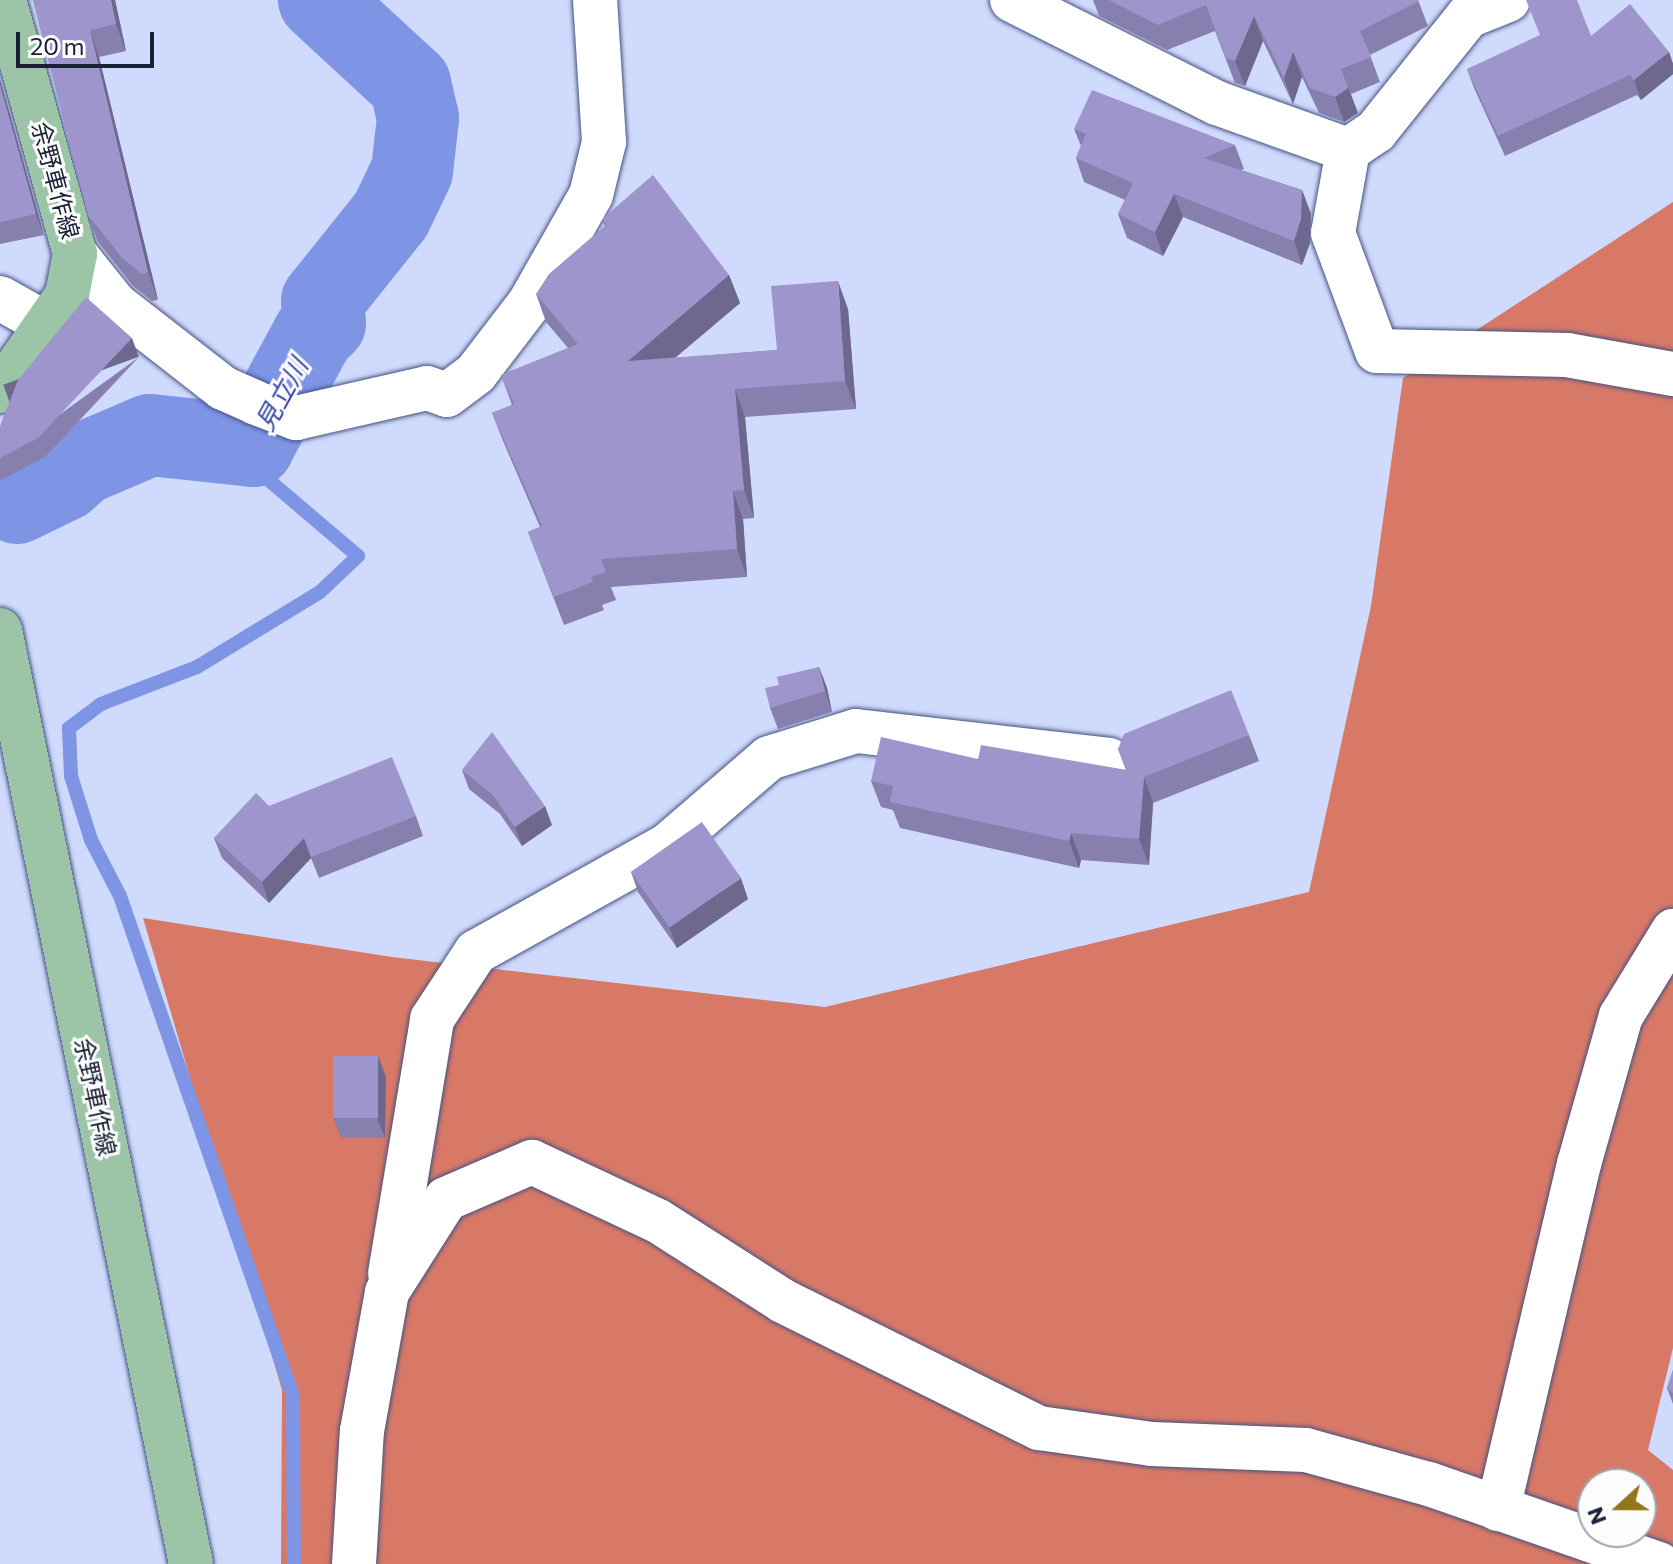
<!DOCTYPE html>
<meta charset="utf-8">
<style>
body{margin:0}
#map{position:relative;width:1673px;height:1564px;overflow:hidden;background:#cfdafc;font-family:Commissioner,"Noto Sans JP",sans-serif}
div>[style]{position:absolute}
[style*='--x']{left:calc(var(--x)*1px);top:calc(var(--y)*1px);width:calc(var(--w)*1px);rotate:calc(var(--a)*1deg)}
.forest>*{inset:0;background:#d87967}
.stream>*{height:14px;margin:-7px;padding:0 7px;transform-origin:7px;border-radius:7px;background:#7e95e6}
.river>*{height:82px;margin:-41px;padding:0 41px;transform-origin:41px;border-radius:41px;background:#7e95e6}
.roads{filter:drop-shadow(0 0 2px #455282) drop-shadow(0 0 2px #455282)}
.minor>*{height:44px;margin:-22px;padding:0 22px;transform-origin:22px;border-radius:22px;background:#fff}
.major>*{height:44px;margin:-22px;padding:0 22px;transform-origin:22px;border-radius:22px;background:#9bc5a6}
.wall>*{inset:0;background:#8780af}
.shaded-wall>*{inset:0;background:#6e688f;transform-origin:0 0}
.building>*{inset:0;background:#9d95cc;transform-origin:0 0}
span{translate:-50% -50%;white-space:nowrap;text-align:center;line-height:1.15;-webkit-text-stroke:6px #fcfcfc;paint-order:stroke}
.street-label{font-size:24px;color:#1a2035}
.water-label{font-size:26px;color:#394baa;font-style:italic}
.north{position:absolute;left:1577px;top:1468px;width:80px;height:80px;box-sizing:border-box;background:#fcfcfc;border:2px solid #a2a4ac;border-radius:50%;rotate:249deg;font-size:22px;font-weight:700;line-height:32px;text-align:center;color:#1a2035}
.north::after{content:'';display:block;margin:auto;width:28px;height:36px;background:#91761b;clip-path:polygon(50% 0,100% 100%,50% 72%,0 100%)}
.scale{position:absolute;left:16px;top:32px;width:138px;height:36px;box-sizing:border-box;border:4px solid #1a2035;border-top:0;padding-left:10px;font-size:24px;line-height:28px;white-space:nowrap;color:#1a2035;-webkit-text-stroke:6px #fcfcfc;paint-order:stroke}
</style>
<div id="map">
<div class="forest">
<div style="clip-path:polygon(evenodd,1673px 202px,1673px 1348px,1648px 1450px,1673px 1470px,1673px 1564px,281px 1564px,282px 1390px,143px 918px,392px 957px,825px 1007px,1309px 892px,1371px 606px,1403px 378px,1673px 202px,1593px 1484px,1641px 1484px,1641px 1532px,1593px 1532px,1593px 1484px)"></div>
</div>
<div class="stream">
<div style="--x:253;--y:446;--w:13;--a:81"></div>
<div style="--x:255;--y:459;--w:28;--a:55"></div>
<div style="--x:271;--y:482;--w:114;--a:40.4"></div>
<div style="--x:358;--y:556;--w:52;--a:136.5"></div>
<div style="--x:320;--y:592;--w:144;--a:148.6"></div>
<div style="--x:197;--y:667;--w:103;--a:158.9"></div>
<div style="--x:101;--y:704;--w:40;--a:143"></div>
<div style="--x:69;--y:728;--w:48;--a:87.6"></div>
<div style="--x:71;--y:776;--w:67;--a:72.6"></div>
<div style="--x:91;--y:840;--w:63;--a:62.6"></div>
<div style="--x:120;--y:896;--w:529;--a:70.91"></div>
<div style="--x:293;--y:1396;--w:168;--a:89.7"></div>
</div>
<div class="river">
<div style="--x:17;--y:503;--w:52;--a:-26.1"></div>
<div style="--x:64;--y:480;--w:24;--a:-42"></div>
<div style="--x:82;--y:464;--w:74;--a:-23.1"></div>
<div style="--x:150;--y:435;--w:104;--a:6.1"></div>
<div style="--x:253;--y:446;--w:126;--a:-61.6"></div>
<div style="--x:313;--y:335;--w:17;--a:-45"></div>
<div style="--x:325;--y:323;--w:22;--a:-98"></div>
<div style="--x:322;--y:301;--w:110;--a:-51.3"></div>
<div style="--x:391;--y:215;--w:49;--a:-64.5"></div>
<div style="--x:412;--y:171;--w:53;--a:-83.5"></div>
<div style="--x:418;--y:118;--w:35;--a:-103"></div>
<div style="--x:410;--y:84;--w:124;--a:-137.3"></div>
</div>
<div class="roads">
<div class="minor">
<div style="--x:1012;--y:0;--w:229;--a:26.7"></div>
<div style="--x:1217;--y:103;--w:139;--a:19.7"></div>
<div style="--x:1348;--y:150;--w:84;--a:100.2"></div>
<div style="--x:1333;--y:233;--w:126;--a:69.6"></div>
<div style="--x:1377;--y:351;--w:190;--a:1.2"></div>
<div style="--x:1567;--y:355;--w:108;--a:10.2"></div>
<div style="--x:1348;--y:150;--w:34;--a:-34"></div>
<div style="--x:1376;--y:131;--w:147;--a:-51.3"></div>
<div style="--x:1468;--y:16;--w:43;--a:-21.8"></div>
<div style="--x:75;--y:254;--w:64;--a:51.3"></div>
<div style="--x:115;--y:304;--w:137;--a:37.9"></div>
<div style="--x:223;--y:388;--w:36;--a:24"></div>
<div style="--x:256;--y:403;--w:43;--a:20.6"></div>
<div style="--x:296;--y:418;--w:134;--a:-12.9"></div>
<div style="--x:427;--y:388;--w:21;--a:19"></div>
<div style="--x:447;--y:395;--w:36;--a:-37"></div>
<div style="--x:476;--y:373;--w:87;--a:-52.5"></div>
<div style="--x:529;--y:304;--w:125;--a:-60.4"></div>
<div style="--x:591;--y:195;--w:55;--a:-76.2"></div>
<div style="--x:604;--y:142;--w:142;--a:-93.6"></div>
<div style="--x:0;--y:298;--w:55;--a:29.4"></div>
<div style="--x:390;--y:1274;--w:258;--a:-80.6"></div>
<div style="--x:432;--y:1019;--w:80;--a:-56.7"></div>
<div style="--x:476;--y:952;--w:220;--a:-29.1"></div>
<div style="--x:668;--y:845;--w:133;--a:-40.7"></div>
<div style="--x:769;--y:758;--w:91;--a:-17.2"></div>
<div style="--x:856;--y:731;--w:255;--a:6.5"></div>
<div style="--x:1498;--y:1509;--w:354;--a:-76.8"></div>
<div style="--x:1579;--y:1164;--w:154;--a:-74.2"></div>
<div style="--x:1621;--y:1016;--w:100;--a:-58.5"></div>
<div style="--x:354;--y:1564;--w:133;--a:-86.6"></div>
<div style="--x:362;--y:1431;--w:141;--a:-79.8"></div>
<div style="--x:387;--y:1292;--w:110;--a:-57.6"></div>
<div style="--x:446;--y:1199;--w:94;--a:-23.3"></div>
<div style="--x:532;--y:1162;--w:139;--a:25.1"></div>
<div style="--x:658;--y:1221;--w:148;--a:32.6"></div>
<div style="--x:783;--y:1301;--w:286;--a:26.4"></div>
<div style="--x:1039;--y:1428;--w:114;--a:8.1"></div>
<div style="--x:1152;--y:1444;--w:154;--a:2.2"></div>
<div style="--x:1306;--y:1450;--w:128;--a:15.5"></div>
<div style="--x:1429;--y:1484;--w:244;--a:19.2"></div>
</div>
<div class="major">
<div style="--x:0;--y:391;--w:117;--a:-55.1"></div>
<div style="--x:67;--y:295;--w:42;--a:-79"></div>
<div style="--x:75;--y:254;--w:264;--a:-105.6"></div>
<div style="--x:0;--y:630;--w:953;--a:78.44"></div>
</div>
</div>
<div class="wall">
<div style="clip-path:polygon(33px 0,115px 0,126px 51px,99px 57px,158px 300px,152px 301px,133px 286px,98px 242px,88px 215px)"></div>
<div style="clip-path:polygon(1093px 0,1418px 0,1428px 26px,1370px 55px,1380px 82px,1351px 94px,1358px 113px,1344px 122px,1319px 113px,1302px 77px,1293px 104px,1263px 41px,1245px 86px,1235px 83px,1215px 31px,1167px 50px,1099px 16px)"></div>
<div style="clip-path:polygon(1591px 36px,1669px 52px,1673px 64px,1673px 74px,1641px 100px,1637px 95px,1505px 156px,1474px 88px,1467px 69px)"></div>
<div style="clip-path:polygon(0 80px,44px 235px,0 244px)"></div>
<div style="clip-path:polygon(1074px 129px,1235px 145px,1244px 169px,1241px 170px,1302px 190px,1311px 214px,1310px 243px,1302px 265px,1183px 217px,1163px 256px,1127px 238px,1118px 214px,1125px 200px,1084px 182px,1076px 158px,1081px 146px)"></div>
<div style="clip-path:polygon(602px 219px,729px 275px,740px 303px,675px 358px,777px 350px,848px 309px,856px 409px,745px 417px,754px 518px,743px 519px,747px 577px,611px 587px,616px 600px,602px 605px,604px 610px,564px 625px,528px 532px,540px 527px,503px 441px,492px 413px,512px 405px,501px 375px,568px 348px,546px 322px,536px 294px,605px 226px)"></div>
<div style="clip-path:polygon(139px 357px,45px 457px,0 481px,0 458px)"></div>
<div style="clip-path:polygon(819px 667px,827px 688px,832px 712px,778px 729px,770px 708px,779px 685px)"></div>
<div style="clip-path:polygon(1249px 735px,1259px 761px,1153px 803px,1149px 865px,1081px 860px,1079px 868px,900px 828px,893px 810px,881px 807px,871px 781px,978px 759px,1126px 770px,1118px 749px)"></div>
<div style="clip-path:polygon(462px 770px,552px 825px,522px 846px,500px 814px,469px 789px)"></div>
<div style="clip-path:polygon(269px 806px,416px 816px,423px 836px,319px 878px,311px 858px,269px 903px,222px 858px,214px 838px)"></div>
<div style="clip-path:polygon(631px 872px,748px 899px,677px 948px,638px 892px)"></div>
<div style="clip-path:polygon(378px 1056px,386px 1077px,385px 1138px,341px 1138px,333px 1118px)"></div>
<div style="clip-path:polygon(1673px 1370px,1673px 1404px,1667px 1388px)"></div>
</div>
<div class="shaded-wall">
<div style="clip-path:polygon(111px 0,115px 0,126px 51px,116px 24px)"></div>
<div style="clip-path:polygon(1254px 16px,1263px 41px,1245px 86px,1235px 61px)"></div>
<div style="clip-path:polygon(90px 30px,99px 57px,158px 300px,148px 272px)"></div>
<div style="clip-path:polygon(1293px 52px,1302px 77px,1293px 104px,1284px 78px)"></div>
<div style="clip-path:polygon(1669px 52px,1673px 64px,1673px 74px,1641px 100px,1634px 80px)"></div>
<div style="clip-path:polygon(0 80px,2px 86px,44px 235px,36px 214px,0 85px)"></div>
<div style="clip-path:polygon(1348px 88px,1358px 113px,1344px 122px,1335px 97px)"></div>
<div style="clip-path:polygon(1302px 190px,1311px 214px,1310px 243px,1302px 265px,1294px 241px)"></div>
<div style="clip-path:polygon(1174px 194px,1183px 217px,1163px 256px,1155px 232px)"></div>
<div style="clip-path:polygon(729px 275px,740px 303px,638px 389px,628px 361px)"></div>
<div style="clip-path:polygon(838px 281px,848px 309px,856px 409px,845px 381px)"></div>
<div style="left:132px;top:338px;width:20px;height:137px;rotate:70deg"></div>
<div style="clip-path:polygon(735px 389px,745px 417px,754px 518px,744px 490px)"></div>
<div style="clip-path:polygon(733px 491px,743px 519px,747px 577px,737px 549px)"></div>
<div style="clip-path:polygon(819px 667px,827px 688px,832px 712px,825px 691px)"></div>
<div style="clip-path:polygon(1144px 777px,1153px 803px,1149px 865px,1139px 839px)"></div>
<div style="clip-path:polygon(545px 806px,552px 825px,522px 846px,515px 827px)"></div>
<div style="clip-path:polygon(1071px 833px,1081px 860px,1079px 868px,1069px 841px)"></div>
<div style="clip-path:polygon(304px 838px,311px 858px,269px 903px,262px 882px)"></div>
<div style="clip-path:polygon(741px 878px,748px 899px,677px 948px,669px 927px)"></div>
<div style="clip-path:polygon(378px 1056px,386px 1077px,385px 1138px,377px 1118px)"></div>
</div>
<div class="building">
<div style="clip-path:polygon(33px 0,111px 0,116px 24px,90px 30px,148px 272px,142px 274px,123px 259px,88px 215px)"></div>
<div style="clip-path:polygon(1109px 0,1418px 0,1419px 1px,1360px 31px,1371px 57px,1341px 69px,1348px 88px,1335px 97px,1310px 88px,1293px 52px,1284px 78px,1254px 16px,1235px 61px,1226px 58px,1206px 5px,1158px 25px)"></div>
<div style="clip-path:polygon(1526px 0,1577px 0,1591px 36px,1630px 4px,1669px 52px,1634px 80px,1630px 75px,1498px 136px,1467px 69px,1540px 35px)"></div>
<div style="clip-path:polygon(0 85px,36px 214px,0 222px)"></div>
<div style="clip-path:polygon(1092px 90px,1235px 145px,1204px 158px,1302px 190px,1301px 219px,1294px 241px,1174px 194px,1155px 232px,1118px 214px,1133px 183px,1076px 158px,1086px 134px,1074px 129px)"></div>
<div style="clip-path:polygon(653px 175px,729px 275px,628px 361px,777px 350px,771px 286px,838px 281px,845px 381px,735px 389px,744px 490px,733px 491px,737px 549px,601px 559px,606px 572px,591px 577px,593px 582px,554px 597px,528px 532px,542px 526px,492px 413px,514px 404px,501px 375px,578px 344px,536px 294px,549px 274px,607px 224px,602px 219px)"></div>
<div style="clip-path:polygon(86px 297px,132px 338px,38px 438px,0 458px,0 426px,18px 380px)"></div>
<div style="clip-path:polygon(819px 667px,825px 691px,770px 708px,765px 688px,779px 685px,777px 677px)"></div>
<div style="clip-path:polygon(1231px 690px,1249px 735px,1144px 777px,1139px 839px,1071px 833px,1069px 841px,890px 802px,893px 786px,871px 781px,881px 737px,978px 759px,981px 745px,1127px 770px,1118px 749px,1124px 734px)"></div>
<div style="clip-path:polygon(492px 732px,545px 806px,515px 827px,493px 795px,462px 770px)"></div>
<div style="clip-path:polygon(392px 757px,416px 816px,311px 857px,304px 838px,262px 882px,214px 838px,256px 793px,269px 806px)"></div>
<div style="left:702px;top:822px;width:68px;height:87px;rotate:55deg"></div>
<div style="left:333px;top:1056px;width:45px;height:62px"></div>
<div style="clip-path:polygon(1673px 1370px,1673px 1393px,1667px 1388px)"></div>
</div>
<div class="street-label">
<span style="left:56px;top:180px;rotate:75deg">余野車作線</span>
<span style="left:96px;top:1097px;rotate:78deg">余野車作線</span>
</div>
<div class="water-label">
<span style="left:281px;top:394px;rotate:-61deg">見立川</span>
</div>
<div class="north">N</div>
<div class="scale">20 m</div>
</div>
